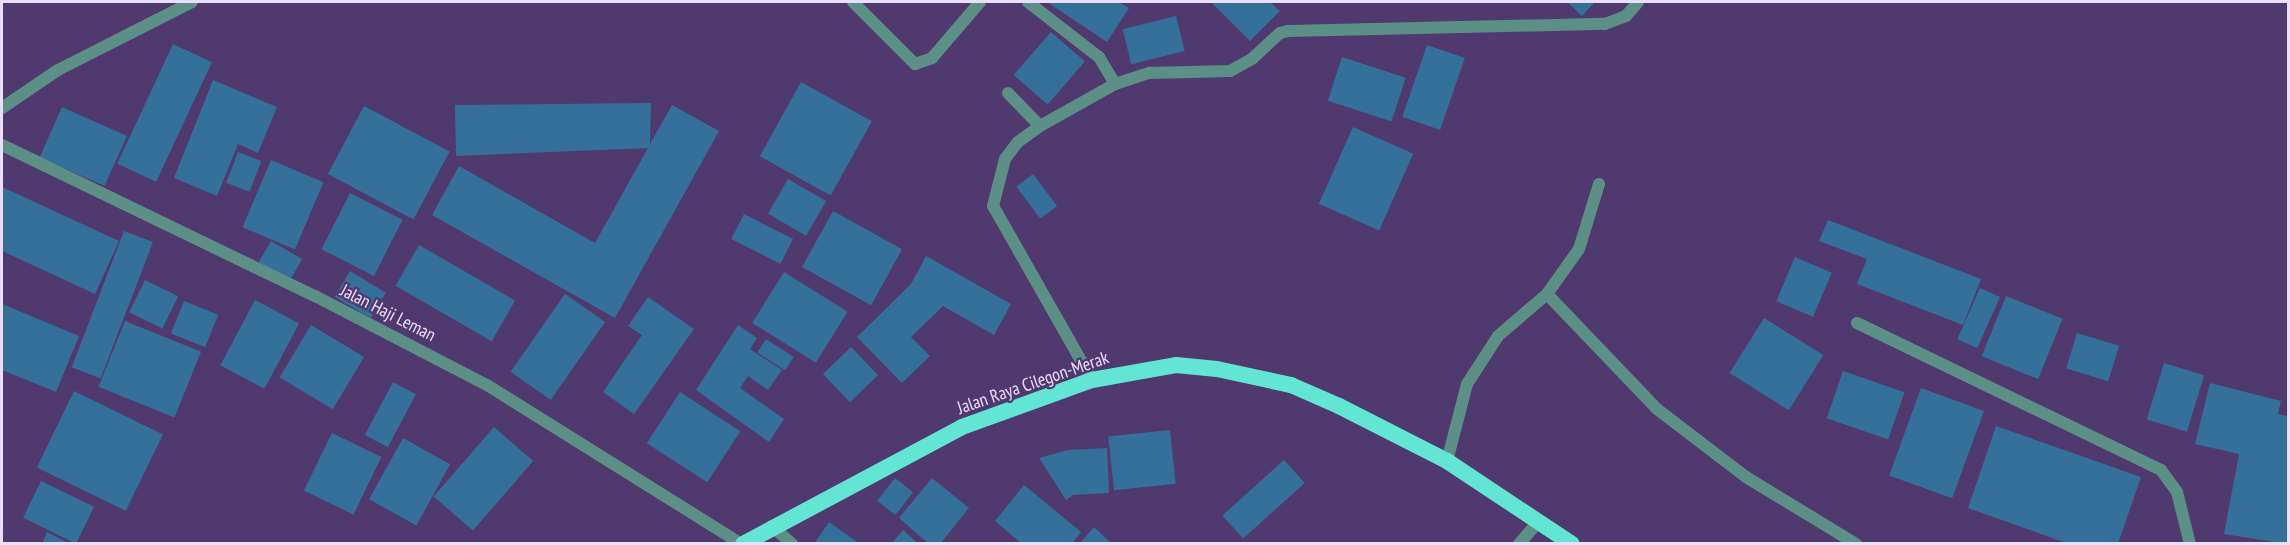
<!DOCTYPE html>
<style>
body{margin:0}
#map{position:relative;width:2290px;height:545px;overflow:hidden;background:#50396e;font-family:"PT Sans Narrow",sans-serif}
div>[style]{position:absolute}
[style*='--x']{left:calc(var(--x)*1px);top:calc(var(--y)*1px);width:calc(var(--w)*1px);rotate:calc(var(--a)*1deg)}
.building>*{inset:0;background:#35709a;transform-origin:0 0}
.service>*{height:12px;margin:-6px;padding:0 6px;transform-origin:6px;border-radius:6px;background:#5c9087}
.minor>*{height:12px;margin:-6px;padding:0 6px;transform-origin:6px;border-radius:6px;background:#5c9087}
.trunk>*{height:16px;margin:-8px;padding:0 8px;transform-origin:8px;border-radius:8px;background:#62e6d3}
span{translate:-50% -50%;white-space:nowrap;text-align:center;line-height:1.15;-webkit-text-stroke:4.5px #50396e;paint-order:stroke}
.street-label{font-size:18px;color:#eadefe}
.frame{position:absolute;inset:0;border:3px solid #eadefe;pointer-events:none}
</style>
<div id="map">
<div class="building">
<div style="clip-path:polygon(1047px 2px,1119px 2px,1129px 8px,1107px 42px)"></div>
<div style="clip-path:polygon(1211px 2px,1270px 2px,1280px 11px,1250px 41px)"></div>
<div style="clip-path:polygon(1567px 2px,1595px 2px,1582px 16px)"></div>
<div style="left:1176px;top:16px;width:36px;height:55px;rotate:76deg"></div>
<div style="left:1051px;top:32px;width:45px;height:57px;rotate:41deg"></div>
<div style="left:173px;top:44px;width:43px;height:132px;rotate:25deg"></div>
<div style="left:1427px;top:45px;width:40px;height:76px;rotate:19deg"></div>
<div style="left:1342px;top:57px;width:67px;height:46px;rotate:18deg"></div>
<div style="clip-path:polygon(213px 80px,277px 107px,258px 153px,238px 144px,217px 196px,174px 178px)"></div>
<div style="left:801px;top:82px;width:81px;height:85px;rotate:29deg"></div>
<div style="clip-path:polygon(651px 103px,650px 144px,672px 105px,719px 131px,615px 318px,432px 215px,459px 166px,595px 243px,648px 148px,456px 156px,455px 105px)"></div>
<div style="left:364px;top:106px;width:97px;height:77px;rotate:28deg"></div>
<div style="left:62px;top:107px;width:71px;height:55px;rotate:24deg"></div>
<div style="left:1353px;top:127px;width:66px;height:84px;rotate:24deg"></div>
<div style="left:238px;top:152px;width:25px;height:33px;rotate:21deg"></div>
<div style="left:271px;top:160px;width:57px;height:73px;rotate:23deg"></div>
<div style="left:1033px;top:174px;width:40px;height:21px;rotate:53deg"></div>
<div style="left:788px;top:179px;width:44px;height:40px;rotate:30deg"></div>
<div style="clip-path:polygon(2px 187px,119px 241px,95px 294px,2px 251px)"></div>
<div style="left:350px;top:193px;width:59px;height:63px;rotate:27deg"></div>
<div style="left:833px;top:211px;width:79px;height:64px;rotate:29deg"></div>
<div style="left:744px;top:214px;width:55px;height:28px;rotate:27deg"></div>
<div style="clip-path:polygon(1828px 220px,1981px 279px,1963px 325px,1857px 284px,1867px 259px,1819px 241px)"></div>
<div style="left:124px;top:231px;width:31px;height:146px;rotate:21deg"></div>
<div style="left:271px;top:241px;width:36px;height:25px;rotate:30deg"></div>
<div style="left:419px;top:245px;width:111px;height:47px;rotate:30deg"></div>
<div style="clip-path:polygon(926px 256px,1011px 304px,994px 335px,943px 306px,911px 337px,930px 356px,902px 383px,857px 337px,911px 284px)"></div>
<div style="left:1795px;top:257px;width:40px;height:48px;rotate:23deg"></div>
<div style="left:350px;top:271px;width:42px;height:30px;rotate:31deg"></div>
<div style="left:784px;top:272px;width:75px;height:60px;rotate:32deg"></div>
<div style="left:145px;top:280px;width:37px;height:36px;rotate:26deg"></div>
<div style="left:1980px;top:288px;width:22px;height:56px;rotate:24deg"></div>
<div style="left:565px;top:294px;width:49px;height:95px;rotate:35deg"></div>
<div style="left:2006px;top:296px;width:61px;height:65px;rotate:22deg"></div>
<div style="clip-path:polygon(648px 297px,694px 329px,634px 414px,603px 392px,642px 335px,628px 326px)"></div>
<div style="left:255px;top:300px;width:50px;height:74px;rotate:28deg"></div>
<div style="left:184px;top:301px;width:37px;height:35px;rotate:22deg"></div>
<div style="clip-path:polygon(2px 304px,79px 336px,56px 392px,2px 370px)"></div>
<div style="left:1764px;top:318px;width:70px;height:65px;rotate:32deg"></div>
<div style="left:125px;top:321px;width:82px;height:71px;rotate:22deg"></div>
<div style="left:311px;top:325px;width:62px;height:61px;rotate:31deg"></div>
<div style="clip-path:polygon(738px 325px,757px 338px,750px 349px,782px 370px,768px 390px,748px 376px,740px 388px,784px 419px,769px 442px,696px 390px)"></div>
<div style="left:2077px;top:333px;width:44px;height:37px;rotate:17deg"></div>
<div style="left:766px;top:339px;width:33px;height:16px;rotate:33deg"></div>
<div style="left:851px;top:347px;width:39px;height:39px;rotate:46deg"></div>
<div style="left:2164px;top:363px;width:42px;height:59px;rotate:17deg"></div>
<div style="left:1843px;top:371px;width:65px;height:50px;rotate:19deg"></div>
<div style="left:393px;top:382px;width:26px;height:60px;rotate:28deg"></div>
<div style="clip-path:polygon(2210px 383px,2281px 401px,2278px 414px,2288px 416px,2288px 544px,2224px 534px,2239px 454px,2195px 444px)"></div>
<div style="left:1921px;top:388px;width:67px;height:93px;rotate:20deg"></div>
<div style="left:74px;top:391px;width:99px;height:85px;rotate:26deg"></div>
<div style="left:680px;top:392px;width:72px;height:61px;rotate:33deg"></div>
<div style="clip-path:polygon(1996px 426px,2141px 477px,2118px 544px,2069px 544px,1968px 508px)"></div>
<div style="left:494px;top:427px;width:52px;height:92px;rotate:41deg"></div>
<div style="left:1170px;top:430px;width:54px;height:62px;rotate:84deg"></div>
<div style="left:332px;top:433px;width:55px;height:64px;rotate:26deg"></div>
<div style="left:403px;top:438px;width:54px;height:70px;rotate:29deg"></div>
<div style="clip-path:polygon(1107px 448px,1109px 493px,1073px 495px,1066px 500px,1039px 458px,1068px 450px)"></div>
<div style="left:1284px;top:460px;width:31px;height:83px;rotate:48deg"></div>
<div style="left:895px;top:478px;width:23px;height:29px;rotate:38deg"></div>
<div style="clip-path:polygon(932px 478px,969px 508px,940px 544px,929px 544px,899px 518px)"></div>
<div style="left:41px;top:481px;width:59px;height:41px;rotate:26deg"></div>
<div style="clip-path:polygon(1024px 485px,1081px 532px,1072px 544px,1022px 544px,995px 521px)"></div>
<div style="clip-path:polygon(829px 522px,860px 544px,814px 544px)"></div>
<div style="clip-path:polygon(1094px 527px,1112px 544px,1079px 544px)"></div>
<div style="clip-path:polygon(903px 530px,919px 544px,891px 544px)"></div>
<div style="clip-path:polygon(47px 532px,70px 544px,42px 544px)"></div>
</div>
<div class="service">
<div style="--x:1547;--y:294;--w:159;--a:46.3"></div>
<div style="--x:1657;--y:409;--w:112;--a:37.4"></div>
<div style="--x:1746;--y:477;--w:129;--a:31.3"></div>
<div style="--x:1447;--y:461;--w:80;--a:-75.4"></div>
<div style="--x:1467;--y:384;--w:57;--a:-57.1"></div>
<div style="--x:1498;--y:336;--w:65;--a:-40.6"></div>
<div style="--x:1547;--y:294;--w:55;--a:-54.6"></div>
<div style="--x:1579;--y:249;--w:68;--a:-72.9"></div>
<div style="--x:1519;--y:544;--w:29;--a:-49"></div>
</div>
<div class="minor">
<div style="--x:853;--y:2;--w:88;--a:45"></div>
<div style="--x:915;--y:64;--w:18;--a:-19"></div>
<div style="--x:932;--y:58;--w:74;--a:-49.4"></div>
<div style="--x:1028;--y:2;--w:90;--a:37.8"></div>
<div style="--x:1099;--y:57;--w:31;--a:59"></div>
<div style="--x:1008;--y:93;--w:46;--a:45.9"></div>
<div style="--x:2;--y:108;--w:68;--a:-34.2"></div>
<div style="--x:58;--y:70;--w:150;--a:-26.9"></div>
<div style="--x:2;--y:145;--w:348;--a:25.8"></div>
<div style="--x:315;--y:296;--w:194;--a:27.4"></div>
<div style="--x:487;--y:385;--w:300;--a:32"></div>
<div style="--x:1857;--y:323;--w:338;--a:25.8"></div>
<div style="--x:2161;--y:470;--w:27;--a:54"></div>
<div style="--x:2177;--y:492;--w:54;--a:76"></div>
<div style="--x:1092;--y:380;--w:200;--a:-119.6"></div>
<div style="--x:993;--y:206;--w:49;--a:-75.7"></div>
<div style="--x:1005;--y:159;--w:21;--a:-53"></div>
<div style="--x:1018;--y:142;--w:27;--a:-36"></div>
<div style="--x:1040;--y:126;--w:86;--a:-29.2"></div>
<div style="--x:1115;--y:84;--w:36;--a:-18"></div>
<div style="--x:1149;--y:73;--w:81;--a:-1.4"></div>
<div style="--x:1230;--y:71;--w:26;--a:-29"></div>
<div style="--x:1253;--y:58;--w:37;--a:-43"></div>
<div style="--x:1280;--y:33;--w:8;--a:-14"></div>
<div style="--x:1288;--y:31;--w:317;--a:-1.3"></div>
<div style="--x:1605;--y:24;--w:22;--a:-21"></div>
<div style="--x:1626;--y:16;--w:18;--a:-49"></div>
<div style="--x:772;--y:526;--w:27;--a:42"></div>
</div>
<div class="trunk">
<div style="--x:743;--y:544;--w:248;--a:-28.1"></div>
<div style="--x:962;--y:427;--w:138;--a:-19.9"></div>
<div style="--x:1092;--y:380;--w:85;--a:-10.1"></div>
<div style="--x:1176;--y:365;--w:41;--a:5.6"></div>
<div style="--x:1217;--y:369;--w:76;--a:12.2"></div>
<div style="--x:1291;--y:385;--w:52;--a:23.6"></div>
<div style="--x:1339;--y:406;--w:121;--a:27"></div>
<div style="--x:1447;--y:461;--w:150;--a:33.6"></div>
</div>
<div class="street-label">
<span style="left:388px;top:313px;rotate:27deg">Jalan Haji Leman</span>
<span style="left:1033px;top:383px;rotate:-19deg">Jalan Raya Cilegon-Merak</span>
</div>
<div class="frame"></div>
</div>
